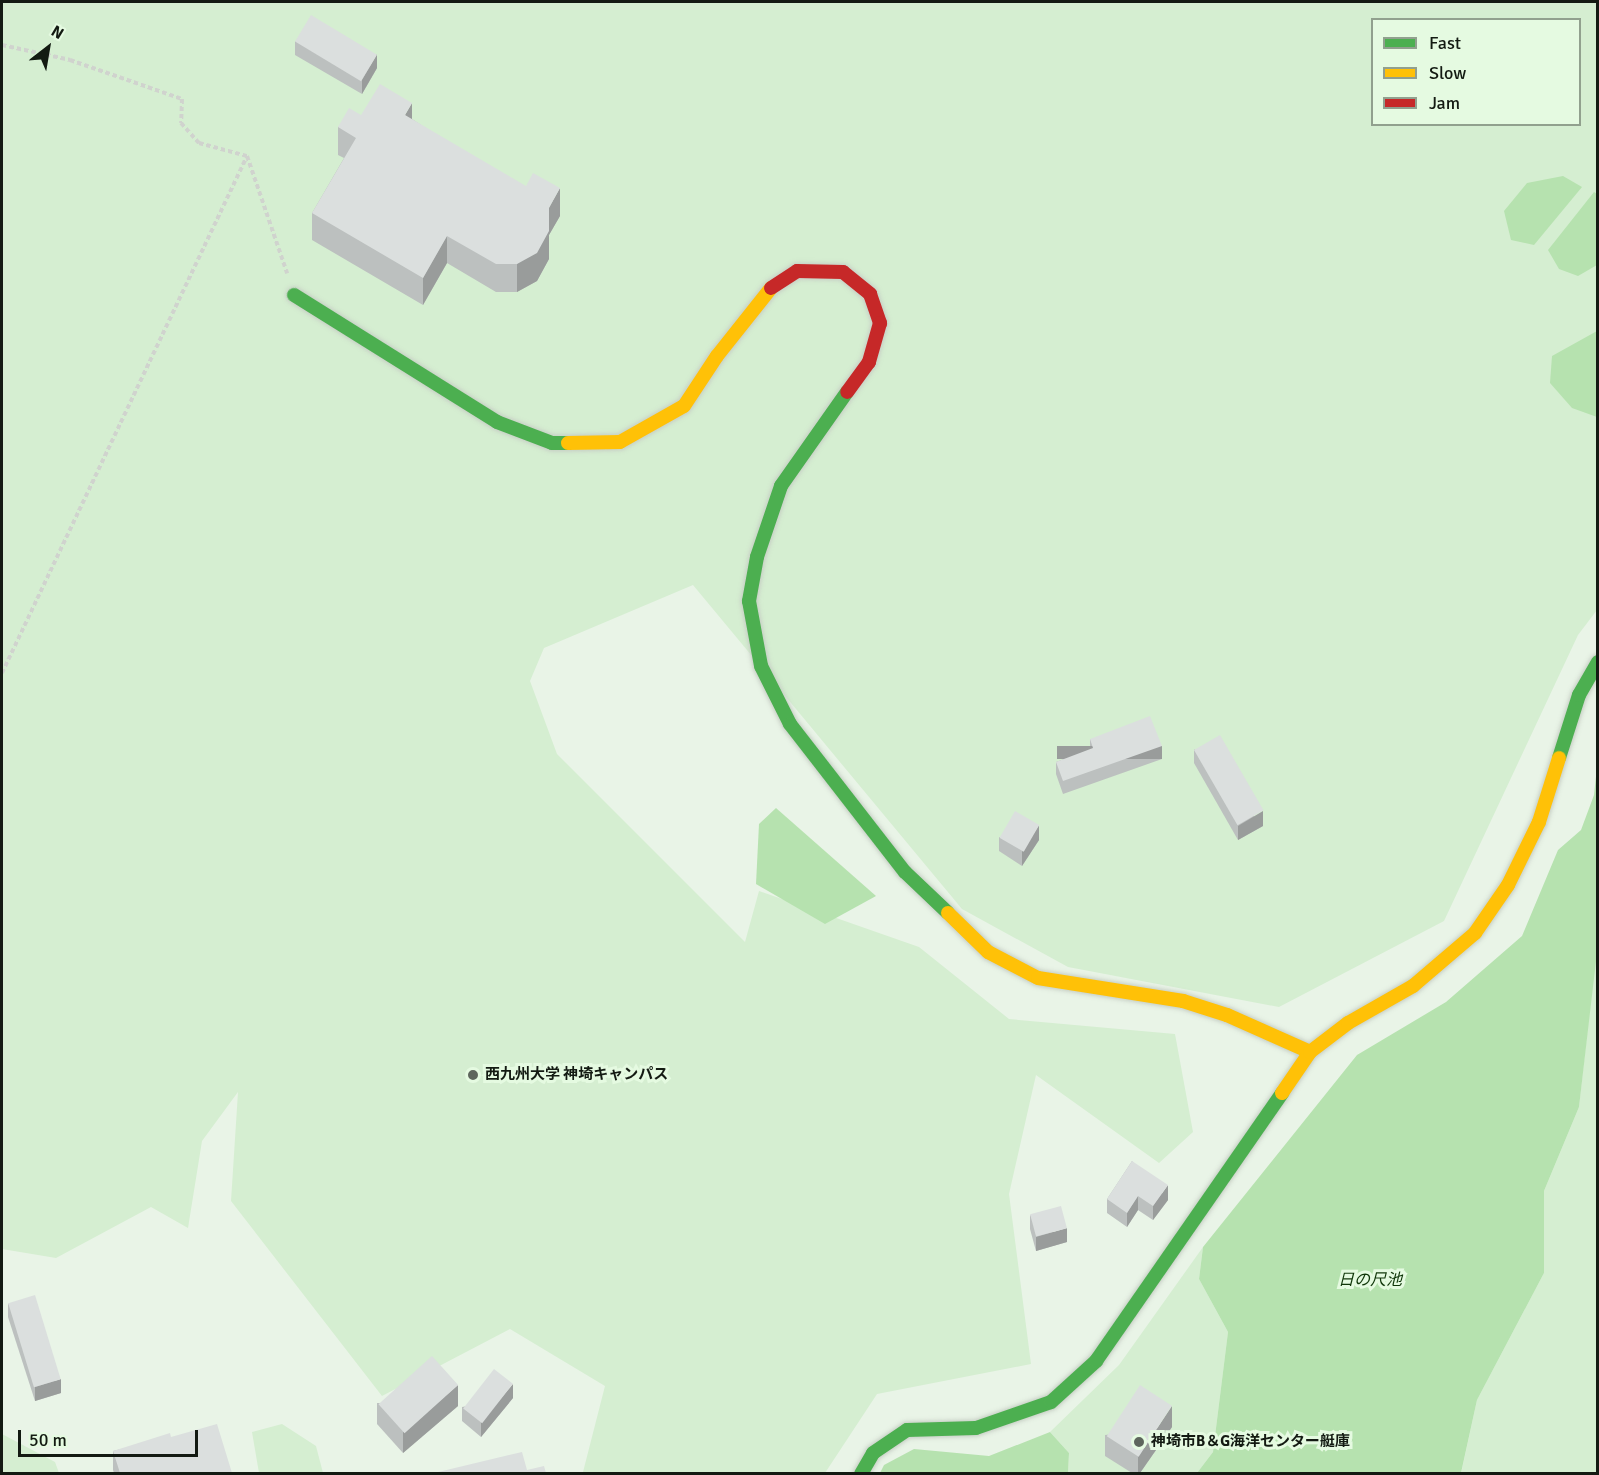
<!DOCTYPE html>
<meta charset="utf-8">
<style>
body{margin:0}
#map{position:relative;width:1599px;height:1475px;overflow:hidden;background:#e9f4e7;font-family:Signika,"Noto Sans JP",sans-serif}
div>[style]{position:absolute}
[style*='--x']{left:calc(var(--x)*1px);top:calc(var(--y)*1px);width:calc(var(--w)*1px);rotate:calc(var(--a)*1deg)}
.green>*{inset:0;background:#d5eed1}
.water>*{inset:0;background:#b6e2af}
.path>*{height:4px;margin-top:-2px;transform-origin:0;background:repeating-linear-gradient(90deg,#d0d3ce 0 4.5px,transparent 0 7.5px)}
.roads{filter:drop-shadow(0 0 2px #c7cfc5) drop-shadow(0 0 2px #c7cfc5)}
.fast>*{height:14px;margin:-7px;padding:0 7px;transform-origin:7px;border-radius:7px;background:#4caf50}
.slow>*{height:14px;margin:-7px;padding:0 7px;transform-origin:7px;border-radius:7px;background:#ffc107}
.jam>*{height:14px;margin:-7px;padding:0 7px;transform-origin:7px;border-radius:7px;background:#c62828}
.wall>*{inset:0;background:#bcc0bf}
.shaded-wall>*{inset:0;background:#999c9b;transform-origin:0 0}
.building>*{inset:0;background:#dbdfde;transform-origin:0 0}
.dots>*{width:16px;height:16px;translate:-50% -50%;box-sizing:border-box;border:3px solid #e5fae1;border-radius:50%}
span{translate:-50% -50%;white-space:nowrap;text-align:center;line-height:1.15;-webkit-text-stroke:6px #e5fae1;paint-order:stroke}
.poi-label{font-size:15px;color:#131a12;font-weight:700}
.left{translate:0 -50%;text-align:left}
.water-label{font-size:16px;color:#0f3609;font-style:italic}
.frame{position:absolute;inset:0;border:3px solid #131a12;pointer-events:none}
.legend{position:absolute;left:1371px;top:18px;width:210px;height:108px;box-sizing:border-box;background:#e5fae1;border:2px solid #91a08e;margin:0;padding:8px 10px;list-style:none;font-size:18px;color:#131a12}
.legend li{display:flex;align-items:center;gap:12px;height:30px}
.legend b{width:30px;border:2px solid #91a08e}
.north{position:absolute;left:18px;top:18px;width:60px;height:60px;-webkit-text-stroke:4px #e5fae1;paint-order:stroke;rotate:31deg;font-size:16px;font-weight:700;line-height:24px;text-align:center;color:#131a12}
.north::after{content:'';display:block;margin:auto;width:21px;height:27px;background:#131a12;clip-path:polygon(50% 0,100% 100%,50% 72%,0 100%)}
.scale{position:absolute;left:18px;top:1430px;width:180px;height:27px;box-sizing:border-box;border:3px solid #131a12;border-top:0;padding-left:8px;font-size:18px;line-height:21px;white-space:nowrap;color:#131a12;-webkit-text-stroke:4px #e5fae1;paint-order:stroke}
</style>
<div id="map">
<div class="green">
<div style="clip-path:polygon(evenodd,2px 2px,1597px 2px,1597px 610px,1578px 635px,1444px 921px,1279px 1007px,1068px 967px,962px 909px,693px 585px,544px 648px,530px 681px,557px 754px,745px 942px,759px 891px,919px 947px,1009px 1019px,1175px 1034px,1193px 1132px,1159px 1163px,1036px 1075px,1009px 1194px,1031px 1364px,877px 1394px,825px 1473px,585px 1473px,583px 1472px,605px 1386px,510px 1329px,382px 1396px,231px 1201px,238px 1092px,202px 1141px,188px 1228px,151px 1207px,56px 1258px,2px 1249px,2px 2px,1372px 20px,1580px 20px,1580px 124px,1372px 124px,1372px 20px)"></div>
<div style="clip-path:polygon(1597px 944px,1597px 1473px,1461px 1474px,1477px 1400px,1544px 1273px,1544px 1191px,1579px 1107px)"></div>
<div style="clip-path:polygon(1203px 1247px,1199px 1279px,1228px 1332px,1213px 1452px,1197px 1473px,1068px 1473px,1069px 1453px,1050px 1432px,1119px 1365px)"></div>
<div style="clip-path:polygon(282px 1424px,316px 1446px,323px 1473px,259px 1473px,252px 1432px)"></div>
<div style="clip-path:polygon(2px 1434px,55px 1462px,59px 1473px,2px 1473px)"></div>
</div>
<div class="water">
<div style="clip-path:polygon(1563px 176px,1582px 187px,1534px 245px,1511px 240px,1504px 211px,1527px 183px)"></div>
<div style="clip-path:polygon(1594px 192px,1597px 194px,1597px 265px,1578px 276px,1559px 269px,1548px 250px)"></div>
<div style="clip-path:polygon(1597px 331px,1597px 417px,1572px 408px,1550px 383px,1552px 356px)"></div>
<div style="clip-path:polygon(1597px 767px,1598px 944px,1579px 1107px,1544px 1191px,1544px 1273px,1477px 1400px,1461px 1473px,1197px 1473px,1213px 1452px,1228px 1332px,1199px 1279px,1203px 1247px,1357px 1055px,1446px 1002px,1522px 936px,1558px 850px,1581px 830px,1594px 795px)"></div>
<div style="clip-path:polygon(776px 808px,876px 896px,825px 924px,756px 884px,759px 824px)"></div>
<div style="clip-path:polygon(1050px 1432px,1069px 1453px,1068px 1473px,880px 1473px,884px 1465px,914px 1449px,989px 1456px)"></div>
</div>
<div class="path">
<div style="--x:2;--y:45;--w:70;--a:12.4"></div>
<div style="--x:70;--y:60;--w:119;--a:19.2"></div>
<div style="--x:182;--y:99;--w:24;--a:92"></div>
<div style="--x:181;--y:123;--w:27;--a:48"></div>
<div style="--x:199;--y:143;--w:50;--a:15.2"></div>
<div style="--x:247;--y:156;--w:124;--a:71.1"></div>
<div style="--x:2;--y:673;--w:572;--a:-64.64"></div>
</div>
<div class="roads">
<div class="fast">
<div style="--x:294;--y:295;--w:239;--a:32"></div>
<div style="--x:497;--y:422;--w:59;--a:20.9"></div>
<div style="--x:552;--y:443;--w:16;--a:0"></div>
<div style="--x:847;--y:392;--w:115;--a:125.1"></div>
<div style="--x:781;--y:486;--w:75;--a:108.7"></div>
<div style="--x:757;--y:557;--w:45;--a:100.3"></div>
<div style="--x:749;--y:601;--w:66;--a:79.5"></div>
<div style="--x:761;--y:666;--w:65;--a:63.4"></div>
<div style="--x:790;--y:724;--w:187;--a:52.2"></div>
<div style="--x:905;--y:872;--w:59;--a:43.6"></div>
<div style="--x:1559;--y:758;--w:66;--a:-72.4"></div>
<div style="--x:1579;--y:695;--w:38;--a:-60"></div>
<div style="--x:861;--y:1474;--w:24;--a:-60"></div>
<div style="--x:873;--y:1453;--w:41;--a:-34.1"></div>
<div style="--x:907;--y:1430;--w:69;--a:-1.7"></div>
<div style="--x:976;--y:1428;--w:79;--a:-19.1"></div>
<div style="--x:1051;--y:1402;--w:61;--a:-42.3"></div>
<div style="--x:1096;--y:1361;--w:326;--a:-55.2"></div>
</div>
<div class="slow">
<div style="--x:568;--y:443;--w:52;--a:-1.1"></div>
<div style="--x:620;--y:442;--w:73;--a:-29.4"></div>
<div style="--x:684;--y:406;--w:60;--a:-56.6"></div>
<div style="--x:717;--y:356;--w:87;--a:-51.5"></div>
<div style="--x:948;--y:913;--w:56;--a:44.3"></div>
<div style="--x:988;--y:952;--w:56;--a:27.5"></div>
<div style="--x:1038;--y:978;--w:147;--a:9"></div>
<div style="--x:1183;--y:1001;--w:46;--a:17.7"></div>
<div style="--x:1227;--y:1015;--w:91;--a:24"></div>
<div style="--x:1282;--y:1093;--w:50;--a:-55.7"></div>
<div style="--x:1310;--y:1052;--w:48;--a:-37.3"></div>
<div style="--x:1348;--y:1023;--w:75;--a:-29.6"></div>
<div style="--x:1413;--y:986;--w:82;--a:-40.5"></div>
<div style="--x:1475;--y:933;--w:58;--a:-55.5"></div>
<div style="--x:1508;--y:885;--w:70;--a:-63.8"></div>
<div style="--x:1539;--y:822;--w:67;--a:-72.6"></div>
</div>
<div class="jam">
<div style="--x:771;--y:288;--w:31;--a:-33"></div>
<div style="--x:797;--y:271;--w:46;--a:1.2"></div>
<div style="--x:843;--y:272;--w:35;--a:39"></div>
<div style="--x:870;--y:294;--w:31;--a:71"></div>
<div style="--x:880;--y:323;--w:41;--a:105.8"></div>
<div style="--x:869;--y:362;--w:37;--a:126"></div>
</div>
</div>
<div class="wall">
<div style="clip-path:polygon(295px 41px,377px 68px,362px 94px,295px 55px)"></div>
<div style="clip-path:polygon(361px 115px,412px 119px,560px 216px,549px 235px,549px 259px,537px 281px,517px 292px,496px 292px,447px 263px,423px 305px,312px 240px,312px 213px,344px 158px,338px 155px,338px 127px)"></div>
<div style="clip-path:polygon(1090px 739px,1162px 759px,1063px 794px,1056px 774px,1056px 762px,1090px 749px)"></div>
<div style="clip-path:polygon(1194px 749px,1263px 826px,1238px 840px,1194px 763px)"></div>
<div style="clip-path:polygon(999px 837px,1039px 840px,1022px 866px,999px 851px)"></div>
<div style="clip-path:polygon(1132px 1161px,1168px 1200px,1153px 1220px,1138px 1210px,1127px 1227px,1107px 1213px,1107px 1199px)"></div>
<div style="clip-path:polygon(1030px 1215px,1067px 1242px,1036px 1251px,1030px 1229px)"></div>
<div style="clip-path:polygon(8px 1303px,61px 1393px,35px 1401px,8px 1317px)"></div>
<div style="clip-path:polygon(513px 1398px,481px 1437px,462px 1421px,462px 1407px)"></div>
<div style="clip-path:polygon(377px 1403px,458px 1406px,403px 1453px,377px 1424px)"></div>
<div style="clip-path:polygon(1172px 1427px,1140px 1473px,1132px 1473px,1105px 1456px,1105px 1435px)"></div>
<div style="clip-path:polygon(171px 1437px,232px 1473px,114px 1473px,113px 1470px,113px 1451px)"></div>
</div>
<div class="shaded-wall">
<div style="clip-path:polygon(377px 54px,377px 68px,362px 94px,362px 80px)"></div>
<div style="clip-path:polygon(412px 103px,412px 130px,405px 115px)"></div>
<div style="clip-path:polygon(560px 188px,560px 216px,549px 235px,549px 259px,537px 281px,517px 292px,517px 264px)"></div>
<div style="clip-path:polygon(447px 236px,447px 263px,423px 305px,423px 278px)"></div>
<div style="left:1162px;top:746px;width:13px;height:105px;rotate:90deg"></div>
<div style="clip-path:polygon(1263px 811px,1263px 826px,1238px 840px,1238px 826px)"></div>
<div style="clip-path:polygon(1039px 825px,1039px 840px,1022px 866px,1022px 852px)"></div>
<div style="clip-path:polygon(1168px 1185px,1168px 1200px,1153px 1220px,1153px 1206px)"></div>
<div style="clip-path:polygon(1138px 1196px,1138px 1210px,1127px 1227px,1127px 1213px)"></div>
<div style="clip-path:polygon(1067px 1228px,1067px 1242px,1036px 1251px,1036px 1237px)"></div>
<div style="clip-path:polygon(61px 1379px,61px 1393px,35px 1401px,35px 1387px)"></div>
<div style="clip-path:polygon(513px 1384px,513px 1398px,481px 1437px,481px 1422px)"></div>
<div style="clip-path:polygon(458px 1385px,458px 1406px,403px 1453px,403px 1432px)"></div>
<div style="clip-path:polygon(1172px 1406px,1172px 1427px,1140px 1473px,1138px 1473px,1138px 1457px)"></div>
</div>
<div class="building">
<div style="left:311px;top:15px;width:77px;height:31px;rotate:31deg"></div>
<div style="clip-path:polygon(380px 84px,412px 103px,405px 115px,526px 186px,533px 173px,560px 188px,549px 208px,549px 231px,537px 253px,517px 264px,496px 264px,447px 236px,423px 278px,312px 213px,356px 138px,338px 127px,349px 108px,361px 115px)"></div>
<div style="clip-path:polygon(1150px 716px,1162px 746px,1063px 781px,1056px 762px,1093px 748px,1090px 739px)"></div>
<div style="left:1220px;top:735px;width:87px;height:30px;rotate:60deg"></div>
<div style="left:1015px;top:811px;width:28px;height:31px;rotate:30deg"></div>
<div style="clip-path:polygon(1132px 1161px,1168px 1185px,1153px 1206px,1138px 1196px,1127px 1213px,1107px 1199px)"></div>
<div style="left:1061px;top:1206px;width:23px;height:32px;rotate:75deg"></div>
<div style="left:35px;top:1295px;width:88px;height:28px;rotate:73deg"></div>
<div style="left:432px;top:1356px;width:39px;height:72px;rotate:48deg"></div>
<div style="left:494px;top:1369px;width:24px;height:50px;rotate:38deg"></div>
<div style="left:1140px;top:1385px;width:38px;height:61px;rotate:33deg"></div>
<div style="clip-path:polygon(217px 1424px,232px 1473px,120px 1473px,113px 1451px,170px 1433px,171px 1437px)"></div>
<div style="clip-path:polygon(522px 1452px,527px 1470px,544px 1466px,546px 1473px,434px 1473px)"></div>
</div>
<div class="dots">
<div style="left:473px;top:1075px;background:#5e665d"></div>
<div style="left:1139px;top:1442px;background:#5e665d"></div>
</div>
<div class="poi-label">
<span class="left" style="left:485px;top:1075px">西九州大学 神埼キャンパス</span>
<span class="left" style="left:1151px;top:1442px">神埼市B＆G海洋センター艇庫</span>
</div>
<div class="water-label">
<span style="left:1370px;top:1280px">日の尺池</span>
</div>
<div class="frame"></div>
<ul class="legend">
<li><b style="height:8px;background:#4caf50"></b>Fast</li>
<li><b style="height:8px;background:#ffc107"></b>Slow</li>
<li><b style="height:8px;background:#c62828"></b>Jam</li>
</ul>
<div class="north">N</div>
<div class="scale">50 m</div>
</div>
